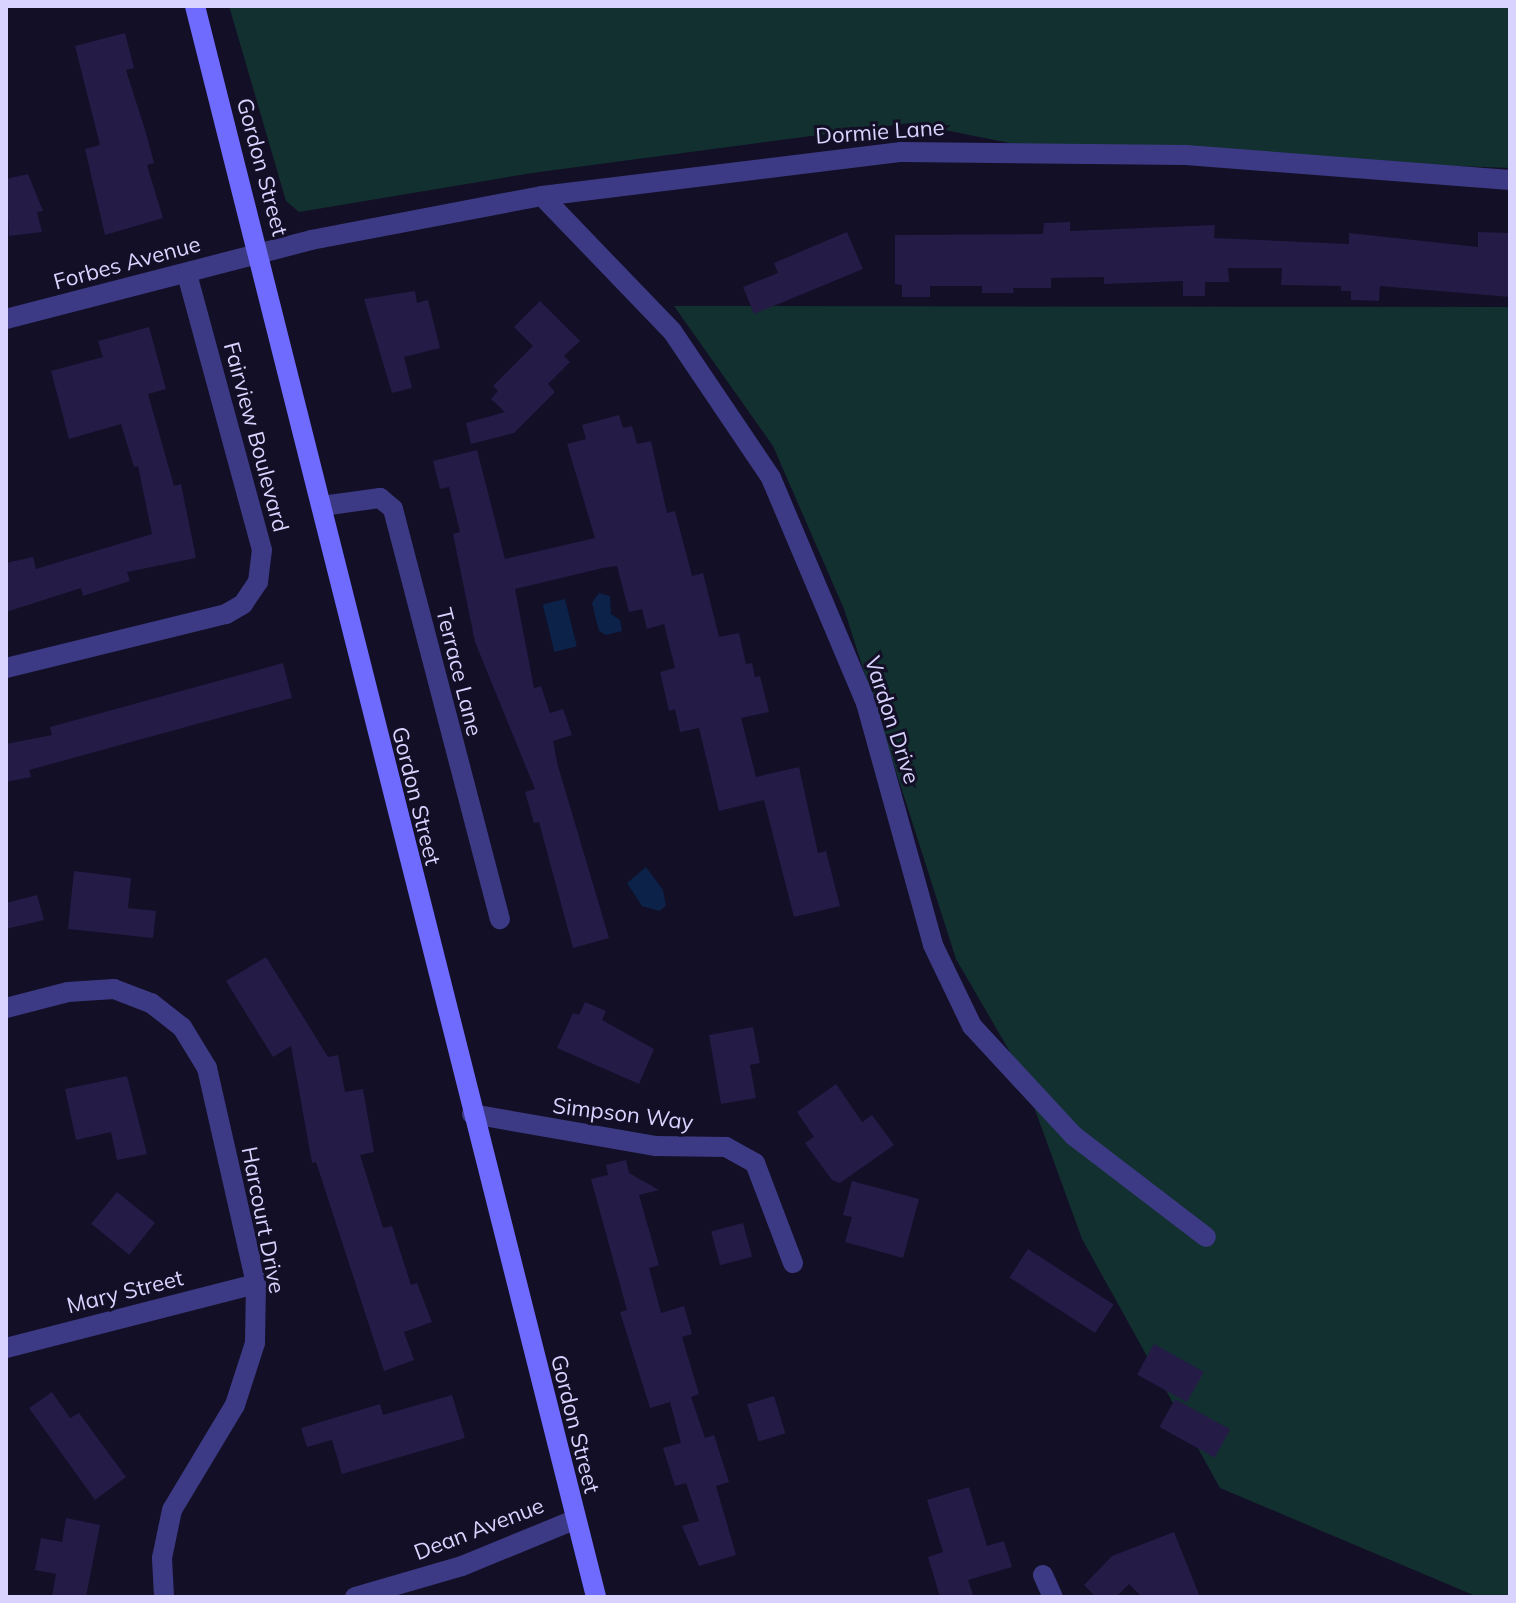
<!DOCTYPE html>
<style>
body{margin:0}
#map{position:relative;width:1516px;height:1603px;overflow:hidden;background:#130f26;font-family:Mulish,sans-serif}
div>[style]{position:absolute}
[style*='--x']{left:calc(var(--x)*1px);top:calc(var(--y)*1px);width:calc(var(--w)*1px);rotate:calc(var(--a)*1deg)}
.green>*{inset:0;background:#12302f}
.water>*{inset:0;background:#0c2248;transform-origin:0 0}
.building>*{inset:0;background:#241b47;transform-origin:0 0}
.minor>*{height:20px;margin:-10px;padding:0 10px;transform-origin:10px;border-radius:10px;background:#3d3a85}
.secondary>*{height:20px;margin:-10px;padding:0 10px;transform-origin:10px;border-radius:10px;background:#6f6bff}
span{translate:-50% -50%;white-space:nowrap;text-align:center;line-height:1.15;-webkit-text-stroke:6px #130f26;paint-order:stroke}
.street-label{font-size:22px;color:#d9d4ff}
.frame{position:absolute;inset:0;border:8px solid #d9d4ff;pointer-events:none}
</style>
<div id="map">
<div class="green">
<div style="clip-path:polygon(229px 6px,1510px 6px,1510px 168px,1049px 151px,910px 123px,532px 173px,299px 212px,286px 201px)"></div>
<div style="clip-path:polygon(674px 306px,1510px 307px,1510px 1597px,1478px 1597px,1220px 1488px,1082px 1239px,1021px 1071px,956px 959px,844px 609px,773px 446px)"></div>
</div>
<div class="water">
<div style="clip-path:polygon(599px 593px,610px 596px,611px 614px,620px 620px,622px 631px,606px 635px,599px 631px,592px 603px)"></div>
<div style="left:565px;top:599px;width:49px;height:23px;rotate:76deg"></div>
<div style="clip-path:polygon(646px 867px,663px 890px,666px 906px,659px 911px,642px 906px,627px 883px)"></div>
</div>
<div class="building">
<div style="clip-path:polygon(125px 33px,134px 68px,126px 70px,146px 133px,154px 163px,147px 165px,163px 218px,105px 235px,85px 149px,100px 145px,75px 46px)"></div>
<div style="clip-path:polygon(28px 174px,43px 211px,37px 212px,42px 232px,9px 236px,6px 179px)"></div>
<div style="clip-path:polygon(1070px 222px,1070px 231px,1215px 225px,1214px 238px,1349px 244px,1349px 233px,1478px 247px,1478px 232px,1510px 233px,1510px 297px,1380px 286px,1379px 301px,1351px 300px,1351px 291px,1341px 291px,1341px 286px,1281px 285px,1282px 268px,1228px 268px,1229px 282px,1205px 282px,1205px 296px,1183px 296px,1183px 281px,1104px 284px,1104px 277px,1051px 278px,1051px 288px,1013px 288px,1014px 293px,982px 293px,982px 286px,930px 286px,930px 297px,902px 297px,902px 285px,895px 284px,895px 235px,1043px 234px,1044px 223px)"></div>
<div style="clip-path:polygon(847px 232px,863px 269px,754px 314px,743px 287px,778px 273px,774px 263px)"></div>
<div style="clip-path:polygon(415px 291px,417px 303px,428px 300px,440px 348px,404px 357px,412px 388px,392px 393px,364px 299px)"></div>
<div style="clip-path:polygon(540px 301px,580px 341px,564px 356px,570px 362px,548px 384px,555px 392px,514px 433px,471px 444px,466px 423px,505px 412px,491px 399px,498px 391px,493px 386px,533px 346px,514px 327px)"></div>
<div style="clip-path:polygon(149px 327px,166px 389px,148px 394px,174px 486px,181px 484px,196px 558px,127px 572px,130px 581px,83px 596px,81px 588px,6px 612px,6px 563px,33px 557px,36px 569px,152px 534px,138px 466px,134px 467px,121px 424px,69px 439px,51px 371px,103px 357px,98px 341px)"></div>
<div style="clip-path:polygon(619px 415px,623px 428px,632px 426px,637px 444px,651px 441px,667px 513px,675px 511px,692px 576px,703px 573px,719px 637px,739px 633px,746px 664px,752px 663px,755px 677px,760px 676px,769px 712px,741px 718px,756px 777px,799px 767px,818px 853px,826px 851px,840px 906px,794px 917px,764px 800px,719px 811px,699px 728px,680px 732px,675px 709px,669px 711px,660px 672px,675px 668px,664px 624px,647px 629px,642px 609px,629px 612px,617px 566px,603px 568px,515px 589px,534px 688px,541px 686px,550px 713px,563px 709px,572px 735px,553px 741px,558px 766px,609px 938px,573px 948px,539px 822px,534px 823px,525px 792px,535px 789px,475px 642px,453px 534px,460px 532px,449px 487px,440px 489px,433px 461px,477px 450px,505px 559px,595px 538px,567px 444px,586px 439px,582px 425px)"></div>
<div style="clip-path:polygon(283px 663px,292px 698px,29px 770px,31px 777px,6px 782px,6px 744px,52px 735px,50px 727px)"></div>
<div style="clip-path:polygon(74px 871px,131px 878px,128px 908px,156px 911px,153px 938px,68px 929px)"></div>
<div style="clip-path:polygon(37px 895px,44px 920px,6px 929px,6px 903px)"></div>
<div style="clip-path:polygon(266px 957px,328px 1057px,338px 1055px,345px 1092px,363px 1089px,374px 1152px,360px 1155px,383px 1228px,392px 1226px,411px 1285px,417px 1283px,432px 1322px,404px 1332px,414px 1360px,384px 1371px,316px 1162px,312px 1163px,291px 1046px,273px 1057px,226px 981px)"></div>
<div style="clip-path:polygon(585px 1002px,606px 1011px,602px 1020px,654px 1049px,639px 1084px,557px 1048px,573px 1013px,579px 1015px)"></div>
<div style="clip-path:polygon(753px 1027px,760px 1063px,750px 1065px,756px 1098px,721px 1104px,709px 1035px)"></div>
<div style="clip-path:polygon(127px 1076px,147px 1154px,117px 1160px,111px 1132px,76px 1140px,65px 1089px)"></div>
<div style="clip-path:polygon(836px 1084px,862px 1122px,872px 1115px,894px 1145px,840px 1183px,832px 1180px,805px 1143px,814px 1137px,797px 1112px)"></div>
<div style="clip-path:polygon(626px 1160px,629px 1173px,659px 1190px,639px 1195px,659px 1265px,649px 1268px,661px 1313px,684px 1306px,692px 1334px,682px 1337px,699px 1394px,691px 1397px,705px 1438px,714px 1435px,729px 1482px,716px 1486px,736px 1555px,699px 1566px,682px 1526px,699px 1521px,686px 1483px,675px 1486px,663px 1448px,681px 1443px,670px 1402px,650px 1408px,620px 1312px,627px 1310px,591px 1179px,608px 1175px,606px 1165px)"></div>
<div style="clip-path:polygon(852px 1181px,919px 1199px,903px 1258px,845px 1242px,852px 1217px,843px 1215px)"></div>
<div style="left:117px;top:1192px;width:49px;height:41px;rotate:39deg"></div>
<div style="left:743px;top:1223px;width:35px;height:33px;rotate:75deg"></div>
<div style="left:1028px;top:1249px;width:102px;height:34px;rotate:33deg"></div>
<div style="left:1154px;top:1344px;width:57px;height:35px;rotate:29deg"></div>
<div style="clip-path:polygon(52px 1392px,70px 1418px,79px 1413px,126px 1477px,95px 1500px,29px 1408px)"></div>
<div style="clip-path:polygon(452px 1395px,465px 1438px,342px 1474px,332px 1440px,307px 1447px,301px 1428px,380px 1404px,383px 1415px)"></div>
<div style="left:774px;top:1396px;width:39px;height:28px;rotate:73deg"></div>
<div style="left:1175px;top:1399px;width:63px;height:32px;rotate:29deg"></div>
<div style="clip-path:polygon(969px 1487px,987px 1546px,1004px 1541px,1012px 1567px,968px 1580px,974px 1597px,940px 1597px,928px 1557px,943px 1552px,927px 1500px)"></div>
<div style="clip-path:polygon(66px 1518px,100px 1525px,86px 1597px,52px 1597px,56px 1574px,35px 1570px,41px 1538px,62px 1542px)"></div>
<div style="clip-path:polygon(1174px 1532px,1200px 1597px,1142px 1597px,1129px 1584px,1116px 1597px,1096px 1597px,1084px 1585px,1112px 1556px)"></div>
</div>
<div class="minor">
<div style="--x:542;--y:196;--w:187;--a:46.1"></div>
<div style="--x:672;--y:331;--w:177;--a:56"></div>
<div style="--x:771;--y:478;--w:244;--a:67.1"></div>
<div style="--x:866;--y:703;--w:251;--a:74.5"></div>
<div style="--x:933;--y:945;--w:90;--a:64.3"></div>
<div style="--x:972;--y:1026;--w:150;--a:47.2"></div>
<div style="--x:1074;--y:1136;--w:166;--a:37.4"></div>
<div style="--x:6;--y:319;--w:315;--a:-14.5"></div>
<div style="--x:311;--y:240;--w:235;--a:-10.8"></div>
<div style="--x:542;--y:196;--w:362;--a:-7"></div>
<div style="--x:901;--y:152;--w:285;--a:0.6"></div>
<div style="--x:1186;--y:155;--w:325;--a:4.4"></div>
<div style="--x:322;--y:506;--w:59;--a:-7.9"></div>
<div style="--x:380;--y:498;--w:17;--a:40"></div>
<div style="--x:393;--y:509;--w:424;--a:75.4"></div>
<div style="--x:6;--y:668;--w:227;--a:-13.8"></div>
<div style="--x:226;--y:614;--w:20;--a:-30"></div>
<div style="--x:243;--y:604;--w:27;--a:-56"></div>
<div style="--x:258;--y:582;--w:32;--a:-83"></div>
<div style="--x:262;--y:550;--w:287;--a:-105.2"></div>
<div style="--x:6;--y:1008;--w:64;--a:-14.5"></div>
<div style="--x:68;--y:992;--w:46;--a:-3.7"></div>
<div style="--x:114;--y:989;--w:40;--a:21"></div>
<div style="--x:151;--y:1003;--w:39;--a:38"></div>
<div style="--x:182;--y:1027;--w:48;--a:58.6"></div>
<div style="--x:207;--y:1068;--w:221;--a:77.2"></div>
<div style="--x:256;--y:1284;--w:59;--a:91"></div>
<div style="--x:255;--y:1343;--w:65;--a:107.9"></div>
<div style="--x:235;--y:1405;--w:122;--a:121"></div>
<div style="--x:172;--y:1510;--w:49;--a:101.8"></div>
<div style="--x:162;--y:1558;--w:39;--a:87"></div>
<div style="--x:472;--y:1114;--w:187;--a:9.9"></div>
<div style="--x:656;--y:1146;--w:70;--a:0.8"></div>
<div style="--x:726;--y:1147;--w:33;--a:29"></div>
<div style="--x:755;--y:1163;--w:107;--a:69.2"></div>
<div style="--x:6;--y:1348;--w:258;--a:-14.4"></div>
<div style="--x:1043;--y:1575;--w:24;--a:66"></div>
<div style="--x:355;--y:1597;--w:111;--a:-16.2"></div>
<div style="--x:462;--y:1566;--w:121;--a:-22.3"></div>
</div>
<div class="secondary">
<div style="--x:195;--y:6;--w:1641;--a:75.85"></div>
</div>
<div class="street-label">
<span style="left:880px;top:132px;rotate:-4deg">Dormie Lane</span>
<span style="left:262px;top:167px;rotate:75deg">Gordon Street</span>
<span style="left:127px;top:263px;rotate:-15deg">Forbes Avenue</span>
<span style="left:256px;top:437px;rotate:75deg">Fairview Boulevard</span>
<span style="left:459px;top:672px;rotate:76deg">Terrace Lane</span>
<span style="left:892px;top:720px;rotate:72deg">Vardon Drive</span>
<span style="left:416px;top:796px;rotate:76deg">Gordon Street</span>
<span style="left:623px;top:1114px;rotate:7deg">Simpson Way</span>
<span style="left:263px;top:1220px;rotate:79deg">Harcourt Drive</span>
<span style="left:125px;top:1292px;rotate:-14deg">Mary Street</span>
<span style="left:575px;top:1424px;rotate:76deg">Gordon Street</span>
<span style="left:479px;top:1529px;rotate:-21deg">Dean Avenue</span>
</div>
<div class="frame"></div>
</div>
